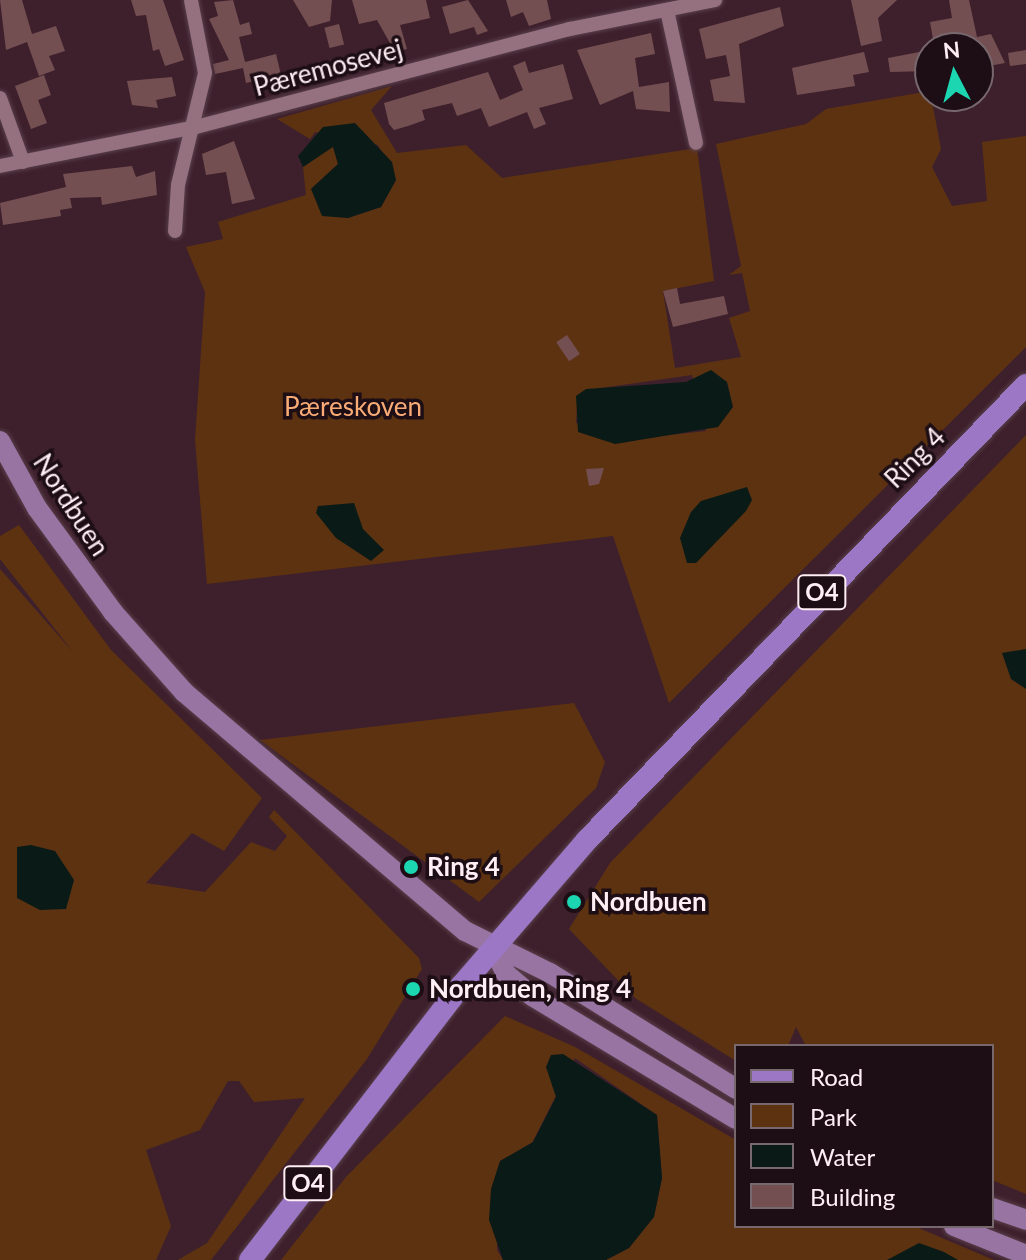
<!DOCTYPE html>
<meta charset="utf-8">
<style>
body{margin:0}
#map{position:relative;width:1026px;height:1260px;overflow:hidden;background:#3e202c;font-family:Lato,sans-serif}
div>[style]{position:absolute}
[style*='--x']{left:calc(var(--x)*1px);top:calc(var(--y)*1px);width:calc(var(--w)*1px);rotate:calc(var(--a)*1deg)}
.green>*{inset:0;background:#5d3211}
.water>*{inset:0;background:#0a1a16}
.building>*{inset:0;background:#744f52;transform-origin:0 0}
.roads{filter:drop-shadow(0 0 2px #583f4b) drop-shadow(0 0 2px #583f4b)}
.street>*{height:14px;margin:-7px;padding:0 7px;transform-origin:7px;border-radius:7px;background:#95707e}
.secondary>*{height:20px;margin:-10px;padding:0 10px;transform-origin:10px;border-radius:10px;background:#9874a2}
.primary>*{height:22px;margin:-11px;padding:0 11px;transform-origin:11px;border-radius:11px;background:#9b77c6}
.dots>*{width:22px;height:22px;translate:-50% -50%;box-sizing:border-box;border:4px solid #1c0e14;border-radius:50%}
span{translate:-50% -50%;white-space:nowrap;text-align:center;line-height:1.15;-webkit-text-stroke:7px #1c0e14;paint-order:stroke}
.shield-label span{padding:2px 6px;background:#1c0e14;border:2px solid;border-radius:6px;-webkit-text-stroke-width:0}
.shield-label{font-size:24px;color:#ffeef4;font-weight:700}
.street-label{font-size:26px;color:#ffeef4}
.park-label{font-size:26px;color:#f9ab76}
.poi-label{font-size:26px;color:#ffeef4;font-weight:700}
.left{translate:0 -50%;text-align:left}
.legend{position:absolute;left:734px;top:1044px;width:260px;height:184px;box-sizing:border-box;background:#1c0e14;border:2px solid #77686e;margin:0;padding:10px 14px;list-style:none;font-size:24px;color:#ffeef4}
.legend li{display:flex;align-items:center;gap:16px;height:40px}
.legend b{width:40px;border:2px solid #77686e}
.north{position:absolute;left:914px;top:32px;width:80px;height:80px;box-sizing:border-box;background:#1c0e14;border:2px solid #77686e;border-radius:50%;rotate:354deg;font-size:22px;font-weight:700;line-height:32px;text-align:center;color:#ffeef4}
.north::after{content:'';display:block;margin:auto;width:28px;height:36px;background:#1cd5b1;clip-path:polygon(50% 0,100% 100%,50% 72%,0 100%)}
</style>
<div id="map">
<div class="green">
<div style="clip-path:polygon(evenodd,392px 86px,371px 110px,397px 153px,466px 145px,502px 178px,697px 148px,714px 281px,663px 291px,675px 368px,741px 357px,729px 318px,750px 311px,742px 273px,729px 275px,741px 266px,716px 144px,806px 124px,826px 109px,930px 91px,941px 149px,932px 167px,952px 206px,987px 201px,982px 142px,1026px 136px,1026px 347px,669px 703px,613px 536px,207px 584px,195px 440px,205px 292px,186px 247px,223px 239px,218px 222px,306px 195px,303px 167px,333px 146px,338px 164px,311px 189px,348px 218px,381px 207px,396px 180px,378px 145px,315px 132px,310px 139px,277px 119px,392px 86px,692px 375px,706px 431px,633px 439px,576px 423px,577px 409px,601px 388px,692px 375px)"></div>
<div style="clip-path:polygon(1026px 435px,1026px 1194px,992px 1180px,992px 1046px,806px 1046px,796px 1027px,788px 1046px,736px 1046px,736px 1061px,635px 998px,569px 929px,610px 863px)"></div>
<div style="clip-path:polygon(19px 525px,111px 650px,262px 798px,224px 851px,192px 833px,146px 883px,205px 892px,251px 842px,275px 851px,287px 836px,269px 817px,274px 810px,419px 958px,422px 969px,367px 1059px,211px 1260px,178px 1260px,207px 1243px,305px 1098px,254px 1102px,239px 1081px,228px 1081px,200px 1130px,146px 1150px,171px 1226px,156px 1260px,0 1260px,0 569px,73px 652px,0 559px,0 536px)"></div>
<div style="clip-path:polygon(574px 703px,605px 762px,596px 788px,479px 902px,260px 740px)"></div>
<div style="clip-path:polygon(505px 1016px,575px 1047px,736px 1140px,736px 1226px,914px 1226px,994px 1260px,606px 1260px,629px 1248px,654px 1216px,662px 1178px,657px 1115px,575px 1058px,532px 1143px,500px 1161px,497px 1250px,503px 1260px,281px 1260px,346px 1177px)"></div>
</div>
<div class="water">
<div style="clip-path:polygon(355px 123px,392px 162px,396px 180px,381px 207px,348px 218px,322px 216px,311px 189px,338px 164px,333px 147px,303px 167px,298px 156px,323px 127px)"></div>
<div style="clip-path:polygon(711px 370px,727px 382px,733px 407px,718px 427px,615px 444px,578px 432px,576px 396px,586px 389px,686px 382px)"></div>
<div style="clip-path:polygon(747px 487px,752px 500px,746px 511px,696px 563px,687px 563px,680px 538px,691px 512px,701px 501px)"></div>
<div style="clip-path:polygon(354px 503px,363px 529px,384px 550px,371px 561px,336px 538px,316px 513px,318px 506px)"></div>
<div style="clip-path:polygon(1026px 649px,1026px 689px,1011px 679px,1002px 653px)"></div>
<div style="clip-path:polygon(31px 845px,55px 851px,74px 880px,66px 909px,40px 910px,17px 898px,17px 847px)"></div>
<div style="clip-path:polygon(563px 1054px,657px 1115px,662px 1178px,654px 1217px,629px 1248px,606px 1260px,503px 1260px,489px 1220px,491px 1189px,500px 1161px,533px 1142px,556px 1097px,546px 1067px,551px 1055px)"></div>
<div style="clip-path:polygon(919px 1243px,944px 1252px,958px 1260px,887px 1260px)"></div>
</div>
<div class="building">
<div style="clip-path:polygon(0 0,22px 0,32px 34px,56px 26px,65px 51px,49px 56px,55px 70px,39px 76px,27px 42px,6px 50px)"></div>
<div style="clip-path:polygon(131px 0,163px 0,184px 60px,165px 66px,159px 49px,153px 51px,146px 15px,136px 16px)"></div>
<div style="clip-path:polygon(233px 0,240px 25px,249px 22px,252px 34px,239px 37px,245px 62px,276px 54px,281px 75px,246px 83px,243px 68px,215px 74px,213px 64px,229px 60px,209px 19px,218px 16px,214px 2px)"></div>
<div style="clip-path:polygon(293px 0,332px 0,330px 21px,309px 27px)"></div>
<div style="clip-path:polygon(352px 0,426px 0,430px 18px,400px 25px,407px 49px,395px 52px,377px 20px,359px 24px)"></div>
<div style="clip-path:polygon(468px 0,488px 31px,477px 35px,474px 27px,450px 34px,442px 7px)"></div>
<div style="clip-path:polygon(506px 0,547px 0,551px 19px,529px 26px,523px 12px,511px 17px)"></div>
<div style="clip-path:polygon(851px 0,897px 0,878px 18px,882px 41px,861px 46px)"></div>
<div style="clip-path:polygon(949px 0,969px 0,977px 37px,991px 34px,1005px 63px,978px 68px,978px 48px,934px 45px,930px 22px,952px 18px)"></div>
<div style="clip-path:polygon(780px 7px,784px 26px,739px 44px,745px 103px,714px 101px,710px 80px,730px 76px,726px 55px,706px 59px,699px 29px)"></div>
<div style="left:339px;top:24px;width:21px;height:15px;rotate:76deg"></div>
<div style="clip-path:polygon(651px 33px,655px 54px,635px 58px,639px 87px,669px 82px,670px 112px,636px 109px,633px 91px,600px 105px,577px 50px)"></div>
<div style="clip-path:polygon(930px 50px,930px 71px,890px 72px,888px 58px)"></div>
<div style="clip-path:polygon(1026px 50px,1026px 64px,1010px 66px,1008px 53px)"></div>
<div style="clip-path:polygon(864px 52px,869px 72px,853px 75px,855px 86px,797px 95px,792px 68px)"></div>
<div style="clip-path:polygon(525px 61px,529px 73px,563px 64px,573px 99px,539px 108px,546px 124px,534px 129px,527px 112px,489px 127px,481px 108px,457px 116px,452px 103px,422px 110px,425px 120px,408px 126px,394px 130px,389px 124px,384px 103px,488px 72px,500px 100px,523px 90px,513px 66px)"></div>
<div style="clip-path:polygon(44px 75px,51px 95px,38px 100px,47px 123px,31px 129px,15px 86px)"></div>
<div style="clip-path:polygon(172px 77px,176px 96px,156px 100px,158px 108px,132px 105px,127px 81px)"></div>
<div style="clip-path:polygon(234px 141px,255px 199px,232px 204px,226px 172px,206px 175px,202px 154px)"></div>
<div style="clip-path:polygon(132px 166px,136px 177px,155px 171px,157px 195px,102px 205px,101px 197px,70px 198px,72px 208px,60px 210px,61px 216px,3px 225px,0 203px,66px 187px,63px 174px)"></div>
<div style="clip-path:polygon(677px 288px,680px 304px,724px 296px,728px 314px,673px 327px,663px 291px)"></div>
<div style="left:567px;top:335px;width:23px;height:13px;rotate:56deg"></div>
<div style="clip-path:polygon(604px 468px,599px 484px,589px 486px,586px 469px)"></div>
</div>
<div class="roads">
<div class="street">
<div style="--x:667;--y:10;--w:136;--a:77.7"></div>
<div style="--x:0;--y:98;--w:68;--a:70.2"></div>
<div style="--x:0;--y:166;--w:200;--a:-11.3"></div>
<div style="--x:196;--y:127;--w:387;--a:-14.7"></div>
<div style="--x:570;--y:29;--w:148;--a:-11.3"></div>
<div style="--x:175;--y:231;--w:46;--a:-86.3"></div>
<div style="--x:178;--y:185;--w:115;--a:-76.4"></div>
<div style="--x:205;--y:73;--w:74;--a:-100.9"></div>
</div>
<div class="secondary">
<div style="--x:0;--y:441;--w:77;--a:61.1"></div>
<div style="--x:37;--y:508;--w:129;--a:53.8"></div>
<div style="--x:113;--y:612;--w:107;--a:48.4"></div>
<div style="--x:184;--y:692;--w:369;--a:40.4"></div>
<div style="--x:465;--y:931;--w:95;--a:26.3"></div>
<div style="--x:550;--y:973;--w:219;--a:31.9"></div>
<div style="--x:493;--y:948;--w:29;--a:63"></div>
<div style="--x:506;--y:974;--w:34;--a:40"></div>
<div style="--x:532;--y:996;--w:238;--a:31.1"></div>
<div style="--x:992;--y:1208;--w:36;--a:19"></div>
<div style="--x:954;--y:1226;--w:78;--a:21.9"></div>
</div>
<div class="primary">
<div style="--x:250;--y:1260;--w:346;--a:-52.4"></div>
<div style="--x:461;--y:986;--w:193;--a:-49.2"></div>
<div style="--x:587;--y:840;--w:632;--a:-46.03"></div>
</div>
</div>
<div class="dots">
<div style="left:411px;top:867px;background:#1cd5b1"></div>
<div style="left:574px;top:902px;background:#1cd5b1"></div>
<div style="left:413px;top:989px;background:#1cd5b1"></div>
</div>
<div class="shield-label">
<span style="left:822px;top:592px">O4</span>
<span style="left:308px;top:1183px">O4</span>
</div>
<div class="street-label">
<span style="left:328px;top:68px;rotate:-15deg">Pæremosevej</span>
<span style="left:915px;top:458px;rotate:-45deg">Ring 4</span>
<span style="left:71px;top:505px;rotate:57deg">Nordbuen</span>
</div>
<div class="park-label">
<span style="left:353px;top:407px">Pæreskoven</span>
</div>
<div class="poi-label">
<span class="left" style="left:427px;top:867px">Ring 4</span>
<span class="left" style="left:590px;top:902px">Nordbuen</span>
<span class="left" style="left:429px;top:989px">Nordbuen, Ring 4</span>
</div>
<ul class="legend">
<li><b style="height:10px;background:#9b77c6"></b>Road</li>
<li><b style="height:22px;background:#5d3211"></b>Park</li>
<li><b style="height:22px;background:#0a1a16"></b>Water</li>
<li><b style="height:22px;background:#744f52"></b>Building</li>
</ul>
<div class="north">N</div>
</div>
